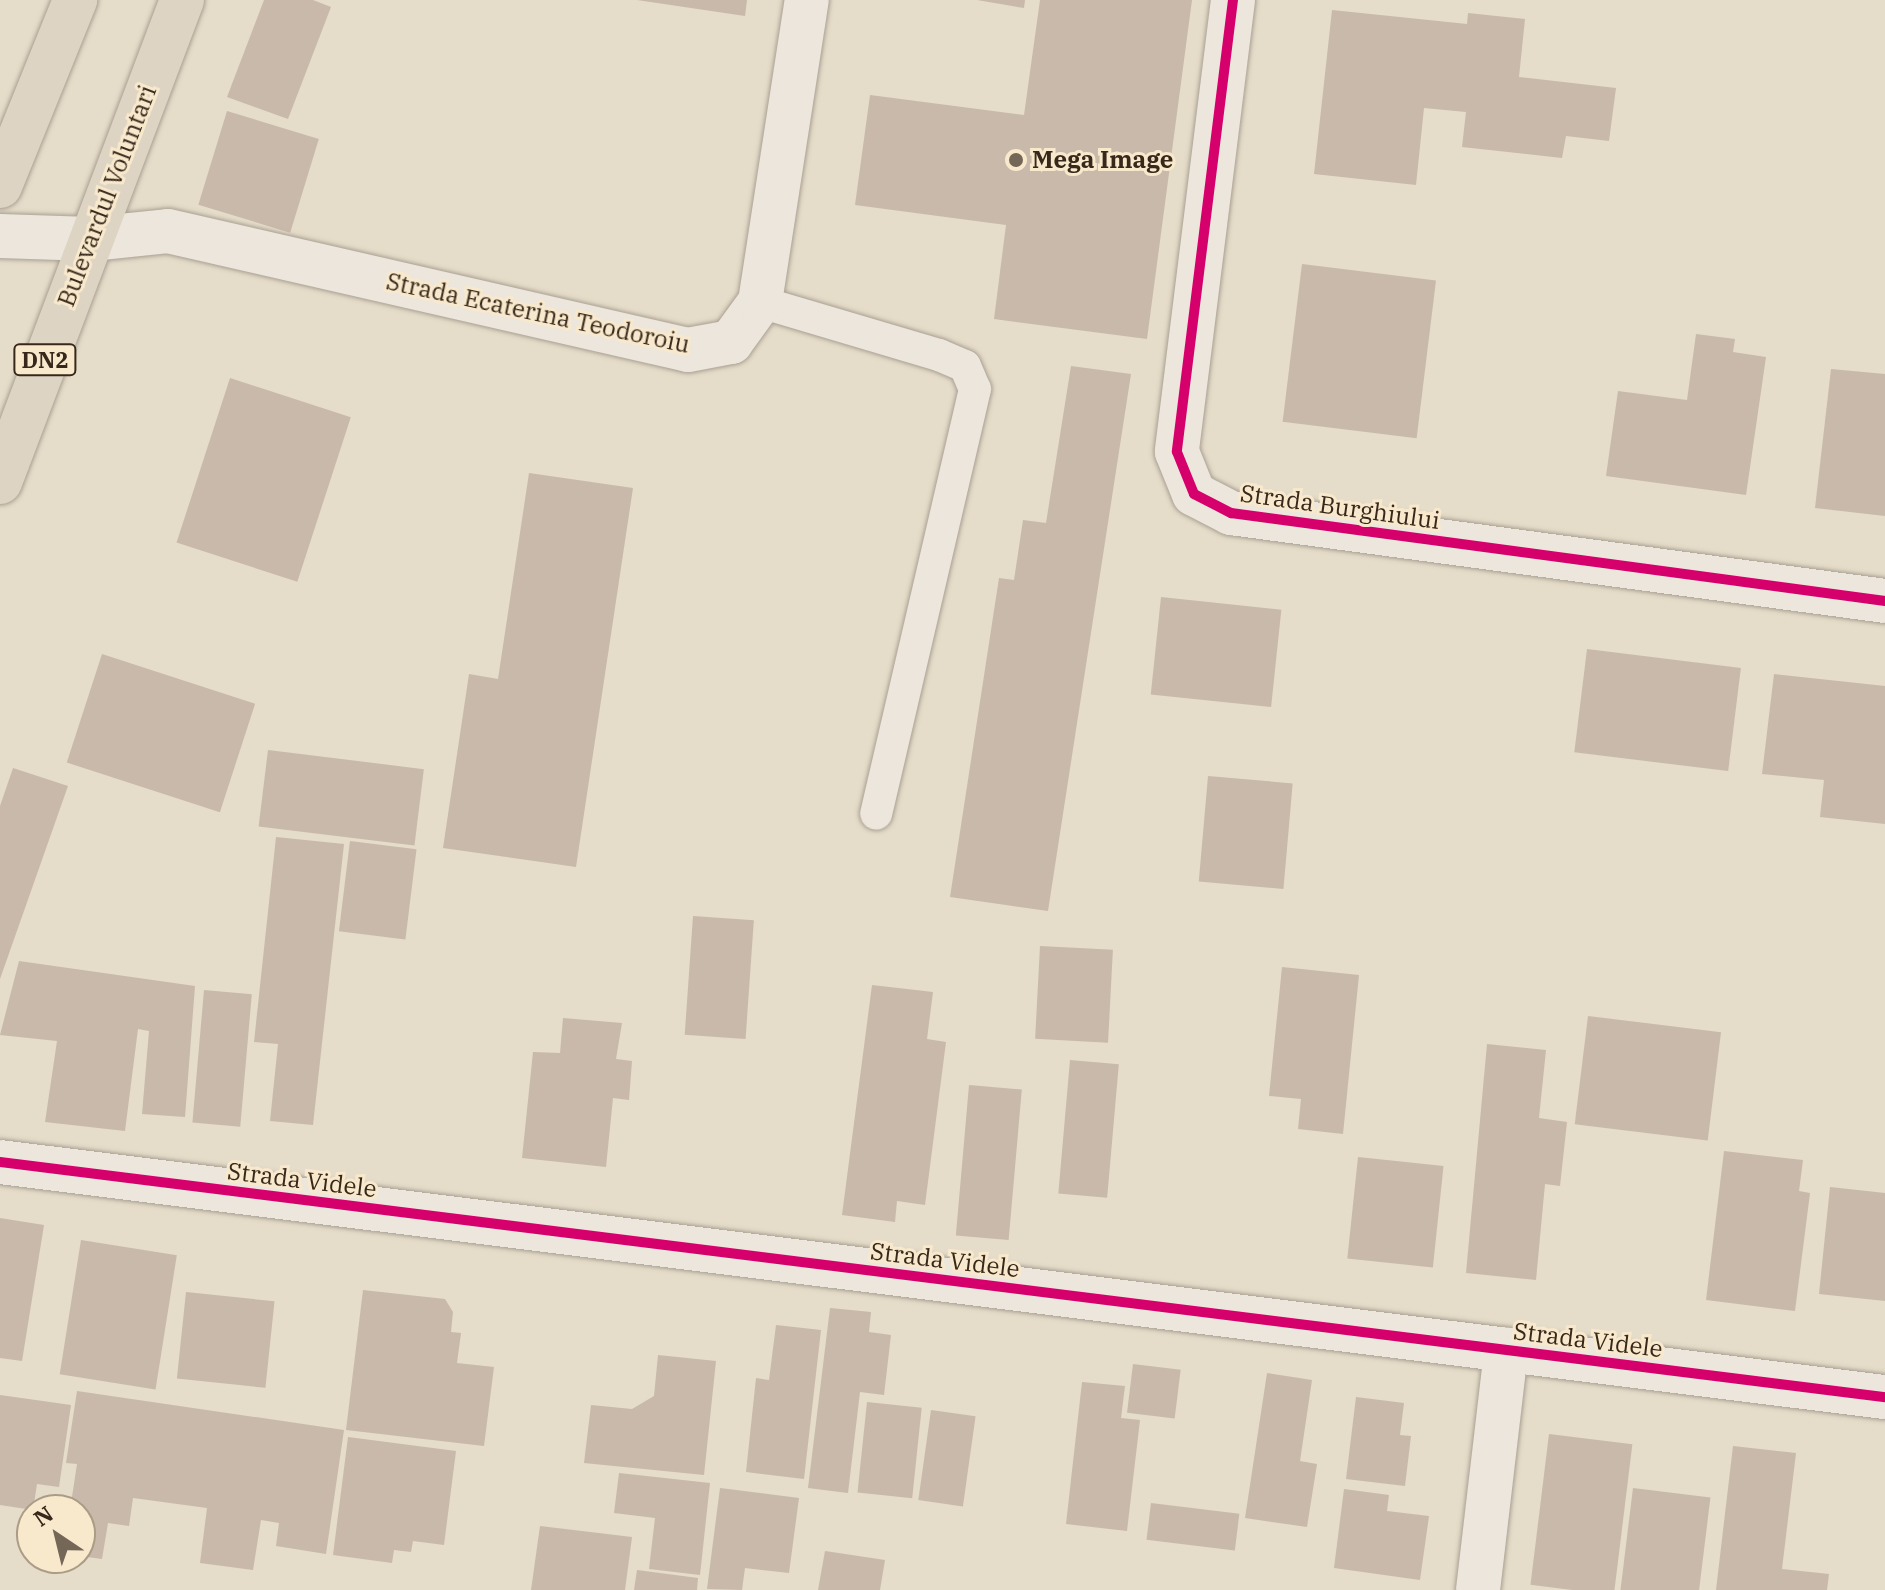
<!DOCTYPE html>
<style>
body{margin:0}
#map{position:relative;width:1885px;height:1590px;overflow:hidden;background:#e5dcc9;font-family:"IBM Plex Serif",serif}
div>[style]{position:absolute}
[style*='--x']{left:calc(var(--x)*1px);top:calc(var(--y)*1px);width:calc(var(--w)*1px);rotate:calc(var(--a)*1deg)}
.building>*{inset:0;background:#c9b9aa;transform-origin:0 0}
.roads{filter:drop-shadow(0 0 2px #aaa093) drop-shadow(0 0 2px #aaa093)}
.service>*{height:32px;margin:-16px;padding:0 16px;transform-origin:16px;border-radius:16px;background:#ece6dc}
.minor>*{height:44px;margin:-22px;padding:0 22px;transform-origin:22px;border-radius:22px;background:#ece6dc}
.trunk>*{height:44px;margin:-22px;padding:0 22px;transform-origin:22px;border-radius:22px;background:#ded4c3}
.cycleway>*{height:10px;margin:-5px;padding:0 5px;transform-origin:5px;border-radius:5px;background:#d6006c}
.dots>*{width:22px;height:22px;translate:-50% -50%;box-sizing:border-box;border:4px solid #f8e9cd;border-radius:50%}
span{translate:-50% -50%;white-space:nowrap;text-align:center;line-height:1.15;-webkit-text-stroke:6px #f8e9cd;paint-order:stroke}
.shield-label span{padding:2px 6px;background:#f8e9cd;border:2px solid;border-radius:6px;-webkit-text-stroke-width:0}
.shield-label{font-size:22px;color:#38281b;font-weight:700}
.poi-label{font-size:24px;color:#38281b;font-weight:700}
.left{translate:0 -50%;text-align:left}
.street-label{font-size:24px;color:#38281b}
.north{position:absolute;left:16px;top:1494px;width:80px;height:80px;box-sizing:border-box;background:#f8e9cd;border:2px solid #ab9c86;border-radius:50%;rotate:325deg;font-size:22px;font-weight:700;line-height:32px;text-align:center;color:#38281b}
.north::after{content:'';display:block;margin:auto;width:28px;height:36px;background:#756758;clip-path:polygon(50% 0,100% 100%,50% 72%,0 100%)}
</style>
<div id="map">
<div class="building">
<div style="clip-path:polygon(264px 0,313px 0,331px 7px,288px 119px,227px 97px)"></div>
<div style="clip-path:polygon(637px 0,747px 0,745px 16px)"></div>
<div style="clip-path:polygon(977px 0,1025px 0,1024px 8px)"></div>
<div style="clip-path:polygon(1040px 0,1192px 0,1147px 339px,994px 319px,1006px 225px,855px 205px,870px 95px,1024px 115px)"></div>
<div style="clip-path:polygon(1332px 10px,1467px 24px,1468px 13px,1525px 19px,1519px 77px,1616px 88px,1609px 141px,1566px 136px,1562px 158px,1462px 147px,1466px 112px,1424px 108px,1416px 185px,1314px 174px)"></div>
<div style="left:227px;top:111px;width:96px;height:98px;rotate:17deg"></div>
<div style="left:1302px;top:264px;width:135px;height:159px;rotate:7deg"></div>
<div style="clip-path:polygon(1696px 334px,1735px 339px,1733px 352px,1766px 357px,1746px 495px,1606px 476px,1618px 391px,1687px 400px)"></div>
<div style="clip-path:polygon(1071px 366px,1131px 374px,1048px 911px,950px 897px,999px 578px,1014px 580px,1023px 520px,1046px 523px)"></div>
<div style="clip-path:polygon(1831px 369px,1885px 374px,1885px 516px,1815px 508px)"></div>
<div style="left:230px;top:378px;width:127px;height:173px;rotate:18deg"></div>
<div style="clip-path:polygon(529px 473px,633px 488px,576px 867px,443px 848px,469px 674px,498px 679px)"></div>
<div style="left:1161px;top:597px;width:121px;height:98px;rotate:6deg"></div>
<div style="left:1587px;top:649px;width:155px;height:104px;rotate:7deg"></div>
<div style="left:102px;top:654px;width:161px;height:114px;rotate:18deg"></div>
<div style="clip-path:polygon(1774px 674px,1885px 686px,1885px 824px,1820px 817px,1824px 780px,1762px 774px)"></div>
<div style="left:268px;top:750px;width:157px;height:77px;rotate:7deg"></div>
<div style="clip-path:polygon(13px 768px,68px 786px,0 979px,0 806px)"></div>
<div style="left:1208px;top:776px;width:85px;height:106px;rotate:5deg"></div>
<div style="clip-path:polygon(276px 837px,344px 844px,313px 1125px,270px 1121px,278px 1044px,254px 1042px)"></div>
<div style="left:350px;top:841px;width:67px;height:91px;rotate:7deg"></div>
<div style="left:693px;top:916px;width:61px;height:119px;rotate:4deg"></div>
<div style="left:1040px;top:946px;width:73px;height:93px;rotate:3deg"></div>
<div style="clip-path:polygon(19px 961px,195px 986px,185px 1117px,142px 1114px,149px 1031px,138px 1029px,125px 1131px,45px 1122px,57px 1041px,0 1035px)"></div>
<div style="clip-path:polygon(1282px 967px,1359px 975px,1343px 1134px,1298px 1129px,1301px 1099px,1269px 1096px)"></div>
<div style="clip-path:polygon(872px 985px,933px 992px,927px 1039px,946px 1042px,925px 1205px,897px 1201px,895px 1222px,842px 1215px)"></div>
<div style="left:204px;top:990px;width:48px;height:133px;rotate:5deg"></div>
<div style="left:1588px;top:1016px;width:134px;height:109px;rotate:7deg"></div>
<div style="clip-path:polygon(563px 1018px,622px 1023px,616px 1059px,632px 1061px,629px 1100px,613px 1098px,606px 1167px,522px 1158px,533px 1052px,560px 1053px)"></div>
<div style="clip-path:polygon(1487px 1044px,1546px 1050px,1539px 1118px,1567px 1122px,1560px 1186px,1545px 1184px,1536px 1280px,1466px 1273px)"></div>
<div style="left:1070px;top:1060px;width:49px;height:134px;rotate:5deg"></div>
<div style="left:969px;top:1085px;width:53px;height:151px;rotate:5deg"></div>
<div style="clip-path:polygon(1724px 1151px,1803px 1160px,1799px 1191px,1810px 1193px,1795px 1311px,1706px 1300px)"></div>
<div style="left:1358px;top:1157px;width:86px;height:102px;rotate:6deg"></div>
<div style="clip-path:polygon(1830px 1187px,1885px 1193px,1885px 1301px,1819px 1294px)"></div>
<div style="clip-path:polygon(0 1218px,44px 1225px,22px 1361px,0 1358px)"></div>
<div style="left:81px;top:1240px;width:97px;height:136px;rotate:9deg"></div>
<div style="clip-path:polygon(363px 1290px,445px 1299px,453px 1312px,451px 1332px,461px 1333px,457px 1363px,494px 1367px,484px 1446px,346px 1430px)"></div>
<div style="left:186px;top:1292px;width:89px;height:87px;rotate:6deg"></div>
<div style="clip-path:polygon(830px 1308px,871px 1312px,869px 1332px,891px 1335px,884px 1395px,860px 1392px,848px 1493px,808px 1488px)"></div>
<div style="clip-path:polygon(776px 1325px,821px 1330px,804px 1479px,746px 1472px,756px 1378px,769px 1380px)"></div>
<div style="clip-path:polygon(658px 1355px,716px 1361px,704px 1475px,584px 1463px,591px 1405px,632px 1409px,654px 1396px)"></div>
<div style="left:1133px;top:1364px;width:48px;height:49px;rotate:7deg"></div>
<div style="clip-path:polygon(1267px 1373px,1312px 1380px,1300px 1461px,1317px 1464px,1307px 1527px,1245px 1518px)"></div>
<div style="clip-path:polygon(1082px 1382px,1125px 1386px,1121px 1418px,1140px 1420px,1127px 1531px,1066px 1524px)"></div>
<div style="clip-path:polygon(77px 1391px,344px 1430px,326px 1554px,276px 1546px,279px 1523px,261px 1520px,253px 1570px,200px 1563px,207px 1508px,133px 1498px,129px 1526px,108px 1523px,102px 1559px,80px 1556px,80px 1510px,70px 1510px,77px 1464px,66px 1463px)"></div>
<div style="clip-path:polygon(0 1395px,71px 1405px,59px 1487px,37px 1484px,33px 1510px,0 1505px)"></div>
<div style="clip-path:polygon(1356px 1397px,1404px 1403px,1400px 1435px,1411px 1436px,1405px 1486px,1346px 1479px)"></div>
<div style="left:867px;top:1402px;width:55px;height:91px;rotate:6deg"></div>
<div style="left:931px;top:1410px;width:45px;height:91px;rotate:8deg"></div>
<div style="left:1549px;top:1434px;width:84px;height:152px;rotate:7deg"></div>
<div style="clip-path:polygon(348px 1437px,456px 1451px,444px 1545px,413px 1541px,411px 1552px,394px 1550px,392px 1563px,333px 1555px)"></div>
<div style="clip-path:polygon(1733px 1446px,1796px 1453px,1782px 1569px,1829px 1574px,1827px 1590px,1716px 1590px)"></div>
<div style="clip-path:polygon(619px 1473px,710px 1483px,700px 1575px,649px 1569px,655px 1518px,614px 1513px)"></div>
<div style="clip-path:polygon(720px 1488px,799px 1498px,789px 1573px,745px 1568px,742px 1590px,707px 1589px)"></div>
<div style="left:1633px;top:1488px;width:78px;height:103px;rotate:7deg"></div>
<div style="clip-path:polygon(1344px 1489px,1389px 1495px,1387px 1511px,1429px 1516px,1420px 1580px,1334px 1568px)"></div>
<div style="left:1151px;top:1503px;width:89px;height:37px;rotate:7deg"></div>
<div style="clip-path:polygon(540px 1526px,632px 1537px,625px 1590px,531px 1590px)"></div>
<div style="clip-path:polygon(825px 1551px,885px 1560px,880px 1590px,818px 1590px)"></div>
<div style="clip-path:polygon(637px 1570px,698px 1578px,697px 1590px,634px 1590px)"></div>
</div>
<div class="roads">
<div class="service">
<div style="--x:760;--y:302;--w:187;--a:16.5"></div>
<div style="--x:939;--y:355;--w:28;--a:23"></div>
<div style="--x:965;--y:366;--w:25;--a:67"></div>
<div style="--x:975;--y:389;--w:436;--a:103.1"></div>
</div>
<div class="minor">
<div style="--x:1233;--y:0;--w:455;--a:97.1"></div>
<div style="--x:1177;--y:452;--w:45;--a:68"></div>
<div style="--x:1194;--y:494;--w:42;--a:27.2"></div>
<div style="--x:1231;--y:513;--w:660;--a:7.66"></div>
<div style="--x:0;--y:236;--w:91;--a:1.9"></div>
<div style="--x:91;--y:239;--w:77;--a:-5.9"></div>
<div style="--x:168;--y:231;--w:533;--a:12.89"></div>
<div style="--x:688;--y:350;--w:44;--a:-10.5"></div>
<div style="--x:731;--y:342;--w:49;--a:-54.1"></div>
<div style="--x:760;--y:302;--w:306;--a:-81.2"></div>
<div style="--x:0;--y:1162;--w:1900;--a:7.11"></div>
<div style="--x:1478;--y:1590;--w:242;--a:-83.3"></div>
</div>
<div class="trunk">
<div style="--x:0;--y:186;--w:201;--a:-68"></div>
<div style="--x:0;--y:482;--w:515;--a:-69.31"></div>
</div>
</div>
<div class="cycleway">
<div style="--x:1233;--y:0;--w:455;--a:97.1"></div>
<div style="--x:1177;--y:452;--w:45;--a:68"></div>
<div style="--x:1194;--y:494;--w:42;--a:27.2"></div>
<div style="--x:1231;--y:513;--w:660;--a:7.66"></div>
<div style="--x:0;--y:1162;--w:1900;--a:7.11"></div>
</div>
<div class="dots">
<div style="left:1016px;top:160px;background:#756758"></div>
</div>
<div class="shield-label">
<span style="left:45px;top:360px">DN2</span>
</div>
<div class="poi-label">
<span class="left" style="left:1032px;top:160px">Mega Image</span>
</div>
<div class="street-label">
<span style="left:107px;top:196px;rotate:-69deg">Bulevardul Voluntari</span>
<span style="left:538px;top:313px;rotate:12deg">Strada Ecaterina Teodoroiu</span>
<span style="left:1340px;top:507px;rotate:8deg">Strada Burghiului</span>
<span style="left:302px;top:1180px;rotate:7deg">Strada Videle</span>
<span style="left:945px;top:1260px;rotate:7deg">Strada Videle</span>
<span style="left:1588px;top:1340px;rotate:7deg">Strada Videle</span>
</div>
<div class="north">N</div>
</div>
